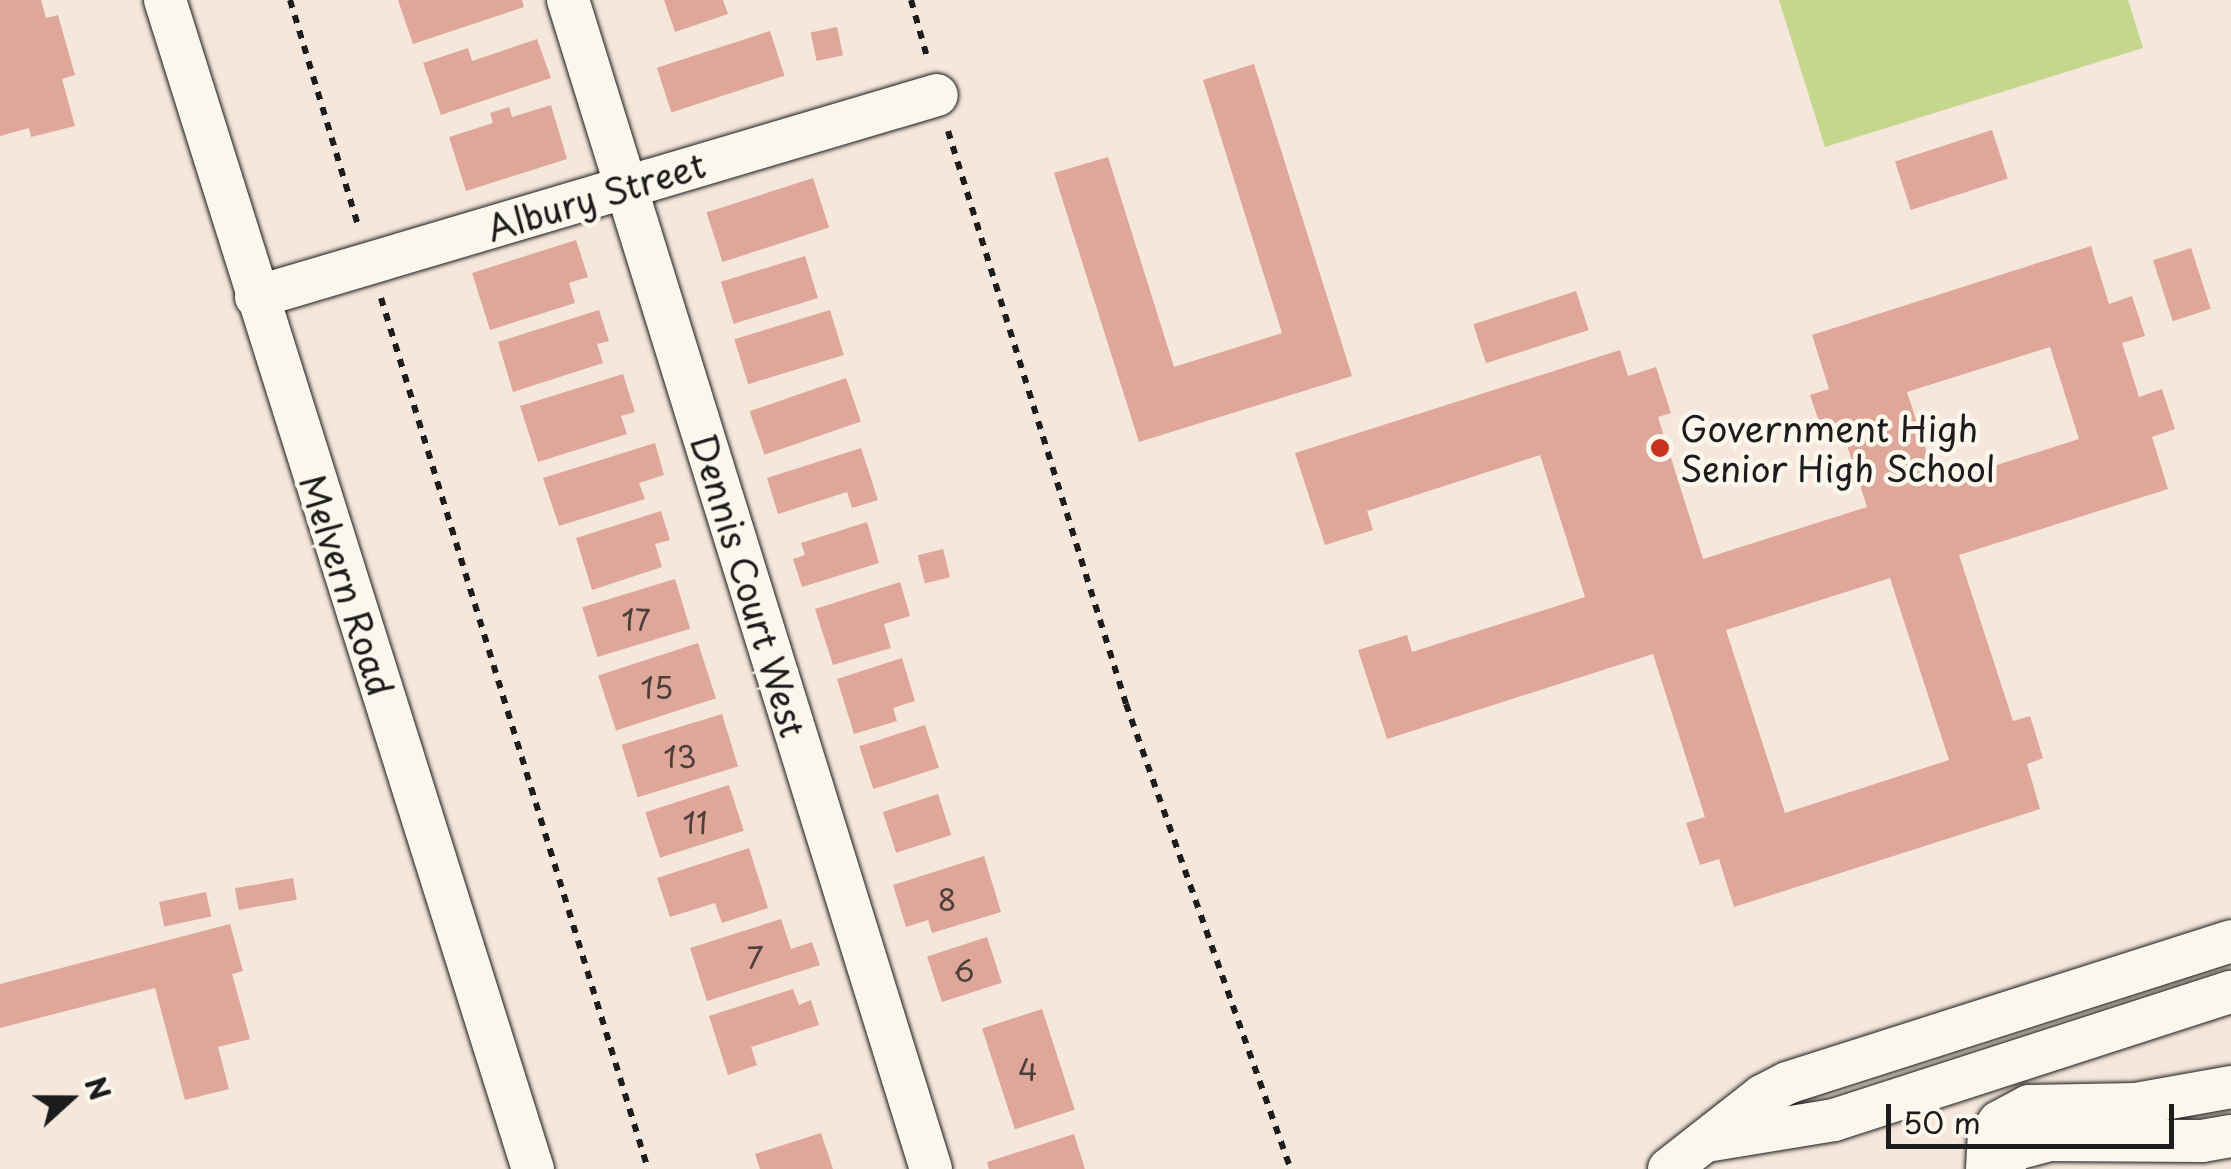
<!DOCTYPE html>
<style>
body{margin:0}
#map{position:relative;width:2231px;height:1169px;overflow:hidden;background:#f5e7db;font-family:"Playpen Sans",sans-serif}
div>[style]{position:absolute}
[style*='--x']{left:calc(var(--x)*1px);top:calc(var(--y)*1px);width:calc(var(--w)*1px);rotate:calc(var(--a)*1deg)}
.green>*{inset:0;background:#c5d78c}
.building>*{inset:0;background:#dfa799;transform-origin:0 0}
.path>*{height:6px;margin-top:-3px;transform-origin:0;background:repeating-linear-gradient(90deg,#1c1c1c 0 8px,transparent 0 16px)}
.roads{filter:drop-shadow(0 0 2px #1c1c1c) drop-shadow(0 0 2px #1c1c1c)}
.minor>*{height:42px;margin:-21px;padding:0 21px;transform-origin:21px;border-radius:21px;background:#fbf7ec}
.dots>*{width:28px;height:28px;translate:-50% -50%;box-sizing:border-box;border:5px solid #fbf7ec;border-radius:50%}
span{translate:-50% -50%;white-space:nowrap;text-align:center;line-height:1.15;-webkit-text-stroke:9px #fbf7ec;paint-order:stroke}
.number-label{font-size:30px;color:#4d3f3b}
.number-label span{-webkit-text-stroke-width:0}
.street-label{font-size:35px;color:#1c1c1c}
.poi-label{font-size:35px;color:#1c1c1c}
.left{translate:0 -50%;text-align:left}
.north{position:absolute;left:20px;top:1049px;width:100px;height:100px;-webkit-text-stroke:8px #fbf7ec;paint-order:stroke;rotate:69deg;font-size:28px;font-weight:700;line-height:40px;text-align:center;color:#1c1c1c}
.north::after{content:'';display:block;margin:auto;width:35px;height:45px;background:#1c1c1c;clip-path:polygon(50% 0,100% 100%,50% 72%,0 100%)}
.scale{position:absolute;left:1886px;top:1104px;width:288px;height:45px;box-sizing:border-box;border:5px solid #1c1c1c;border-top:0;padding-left:12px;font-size:30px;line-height:35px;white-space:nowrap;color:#1c1c1c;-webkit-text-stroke:8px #fbf7ec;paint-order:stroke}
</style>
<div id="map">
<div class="green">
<div style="clip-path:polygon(1779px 0,2128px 0,2143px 48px,1825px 147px)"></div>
</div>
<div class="building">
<div style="clip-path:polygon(0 0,41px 0,46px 18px,58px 15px,75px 75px,62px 79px,75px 126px,31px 137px,29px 128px,0 136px)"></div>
<div style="clip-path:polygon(398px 0,522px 0,524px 7px,413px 44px)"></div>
<div style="clip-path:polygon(664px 0,723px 0,728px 14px,675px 32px)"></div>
<div style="left:837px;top:27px;width:29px;height:27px;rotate:78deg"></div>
<div style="left:770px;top:31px;width:47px;height:119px;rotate:72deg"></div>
<div style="clip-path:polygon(537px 39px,551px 78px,441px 115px,423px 63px,468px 48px,472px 61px)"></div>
<div style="clip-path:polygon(1254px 64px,1352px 376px,1139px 442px,1054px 173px,1108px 157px,1174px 367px,1282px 333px,1203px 80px)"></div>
<div style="clip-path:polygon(551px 105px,567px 159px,466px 191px,449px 137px,493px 123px,490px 113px,509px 107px,512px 117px)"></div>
<div style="left:1992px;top:130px;width:51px;height:102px;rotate:72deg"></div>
<div style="left:813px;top:178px;width:52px;height:112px;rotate:72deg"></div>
<div style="clip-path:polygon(576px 240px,588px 277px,569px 283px,575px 303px,490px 330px,472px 273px)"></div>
<div style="clip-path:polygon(evenodd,2091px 246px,2109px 304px,2132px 296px,2145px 336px,2122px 343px,2139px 397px,2162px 389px,2175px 429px,2152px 437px,2168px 489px,1959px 555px,2013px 721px,2030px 716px,2043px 758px,2027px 764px,2040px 809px,1734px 907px,1719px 859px,1700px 865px,1686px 823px,1705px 817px,1653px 654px,1387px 739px,1358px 650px,1407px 635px,1412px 652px,1585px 597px,1540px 455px,1367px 511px,1373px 530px,1325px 545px,1295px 453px,1620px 350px,1628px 376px,1656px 367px,1671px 413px,1658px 417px,1703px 559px,1867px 507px,1843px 433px,1825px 439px,1810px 395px,1829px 389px,1812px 335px,2091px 246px,2050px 347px,2079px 439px,1937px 484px,1907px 392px,2050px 347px,2091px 246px,1890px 578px,1949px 760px,1785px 813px,1726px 630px,1890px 578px)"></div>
<div style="left:2191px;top:248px;width:64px;height:40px;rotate:72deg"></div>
<div style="left:805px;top:256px;width:44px;height:88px;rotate:73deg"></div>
<div style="left:1576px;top:291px;width:41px;height:108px;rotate:72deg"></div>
<div style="clip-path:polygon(599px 310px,609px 341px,597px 344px,603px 363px,513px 392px,498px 342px)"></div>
<div style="left:830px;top:310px;width:47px;height:100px;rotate:73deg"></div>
<div style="clip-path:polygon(623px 374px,635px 412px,621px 416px,627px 434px,538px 462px,520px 406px)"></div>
<div style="left:846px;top:378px;width:46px;height:102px;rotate:71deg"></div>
<div style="clip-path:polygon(655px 443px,664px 475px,639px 483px,645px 499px,559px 526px,543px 478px)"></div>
<div style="clip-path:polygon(861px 448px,878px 500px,852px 508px,847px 492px,778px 514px,767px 478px)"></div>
<div style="clip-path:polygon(661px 511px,670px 540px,655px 544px,662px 567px,592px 590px,576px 538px)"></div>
<div style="clip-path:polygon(867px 522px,879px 563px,802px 587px,793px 559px,805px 555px,801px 543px)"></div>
<div style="left:943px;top:549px;width:29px;height:26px;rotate:76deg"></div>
<div style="left:675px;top:579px;width:52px;height:97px;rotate:73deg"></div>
<div style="clip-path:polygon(900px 582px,910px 616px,884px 624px,891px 648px,833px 665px,815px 609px)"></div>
<div style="left:698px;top:643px;width:58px;height:105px;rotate:72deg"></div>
<div style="clip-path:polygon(902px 658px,915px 701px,893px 708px,897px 721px,854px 734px,837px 679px)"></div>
<div style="left:722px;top:714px;width:55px;height:105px;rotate:73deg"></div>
<div style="left:925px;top:725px;width:45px;height:69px;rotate:72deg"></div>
<div style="left:729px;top:785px;width:48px;height:88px;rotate:72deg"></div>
<div style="left:938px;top:794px;width:43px;height:58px;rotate:72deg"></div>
<div style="clip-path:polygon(749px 848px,768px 908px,722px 923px,715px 903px,670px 917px,657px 878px)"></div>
<div style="clip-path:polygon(984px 856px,1001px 912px,932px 933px,928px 920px,906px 927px,893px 885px)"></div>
<div style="left:293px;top:878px;width:22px;height:59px;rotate:80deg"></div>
<div style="left:206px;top:892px;width:25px;height:48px;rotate:78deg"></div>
<div style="clip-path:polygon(781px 919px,791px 949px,812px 942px,820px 965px,707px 1001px,690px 948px)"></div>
<div style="clip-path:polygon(230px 924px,243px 971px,232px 974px,250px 1039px,218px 1047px,229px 1089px,185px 1100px,155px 988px,0 1028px,0 984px)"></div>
<div style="left:987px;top:937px;width:48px;height:63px;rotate:72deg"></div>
<div style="clip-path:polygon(793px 989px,799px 1005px,811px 1000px,819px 1025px,751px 1047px,757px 1065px,728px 1075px,709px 1016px)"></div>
<div style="left:1042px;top:1009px;width:106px;height:63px;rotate:72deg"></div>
<div style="clip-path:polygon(821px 1133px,833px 1169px,760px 1169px,755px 1154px)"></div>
<div style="clip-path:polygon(1074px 1134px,1085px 1169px,989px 1169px,987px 1162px)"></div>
</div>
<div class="path">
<div style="--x:290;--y:0;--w:238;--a:73.2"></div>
<div style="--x:911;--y:0;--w:59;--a:74.3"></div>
<div style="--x:948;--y:131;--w:600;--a:72.74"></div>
<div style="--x:1126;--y:704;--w:493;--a:70.5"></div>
<div style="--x:381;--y:298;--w:911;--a:72.96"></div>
</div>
<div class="roads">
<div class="minor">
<div style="--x:165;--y:0;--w:1226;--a:72.53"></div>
<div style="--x:568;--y:0;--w:1224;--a:72.75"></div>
<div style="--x:256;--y:297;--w:710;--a:-16.52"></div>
<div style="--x:1706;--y:1141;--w:130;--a:-9.3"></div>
<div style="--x:1834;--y:1120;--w:417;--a:-17.9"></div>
<div style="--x:1669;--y:1169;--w:118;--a:-38.1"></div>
<div style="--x:1762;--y:1096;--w:28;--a:-27"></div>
<div style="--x:1787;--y:1083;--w:466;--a:-17.7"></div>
<div style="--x:1987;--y:1169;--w:33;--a:-87"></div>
<div style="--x:1989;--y:1136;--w:17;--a:-54"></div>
<div style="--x:1999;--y:1122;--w:34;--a:-28"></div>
<div style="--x:2029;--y:1106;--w:107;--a:-1.1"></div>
<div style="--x:2136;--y:1104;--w:97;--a:-10.1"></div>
<div style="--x:1994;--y:1169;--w:30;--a:-42"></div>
<div style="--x:2016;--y:1149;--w:34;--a:-15"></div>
<div style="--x:2049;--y:1140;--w:153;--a:0.4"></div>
<div style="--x:2202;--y:1141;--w:29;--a:-10"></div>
</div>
</div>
<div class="dots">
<div style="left:1660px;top:448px;background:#c8321e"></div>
</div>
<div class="number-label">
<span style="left:636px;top:619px">17</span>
<span style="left:657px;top:687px">15</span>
<span style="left:680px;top:756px">13</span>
<span style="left:695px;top:822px">11</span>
<span style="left:947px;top:899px">8</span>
<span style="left:755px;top:957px">7</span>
<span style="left:964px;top:970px">6</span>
<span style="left:1028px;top:1069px">4</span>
</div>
<div class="street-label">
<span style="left:596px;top:196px;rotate:-17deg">Albury Street</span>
<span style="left:347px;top:585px;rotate:72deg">Melvern Road</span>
<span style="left:749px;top:585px;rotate:73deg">Dennis Court West</span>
</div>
<div class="poi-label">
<span class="left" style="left:1680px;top:448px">Government High<br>Senior High School</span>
</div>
<div class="north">N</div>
<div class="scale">50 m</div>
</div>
